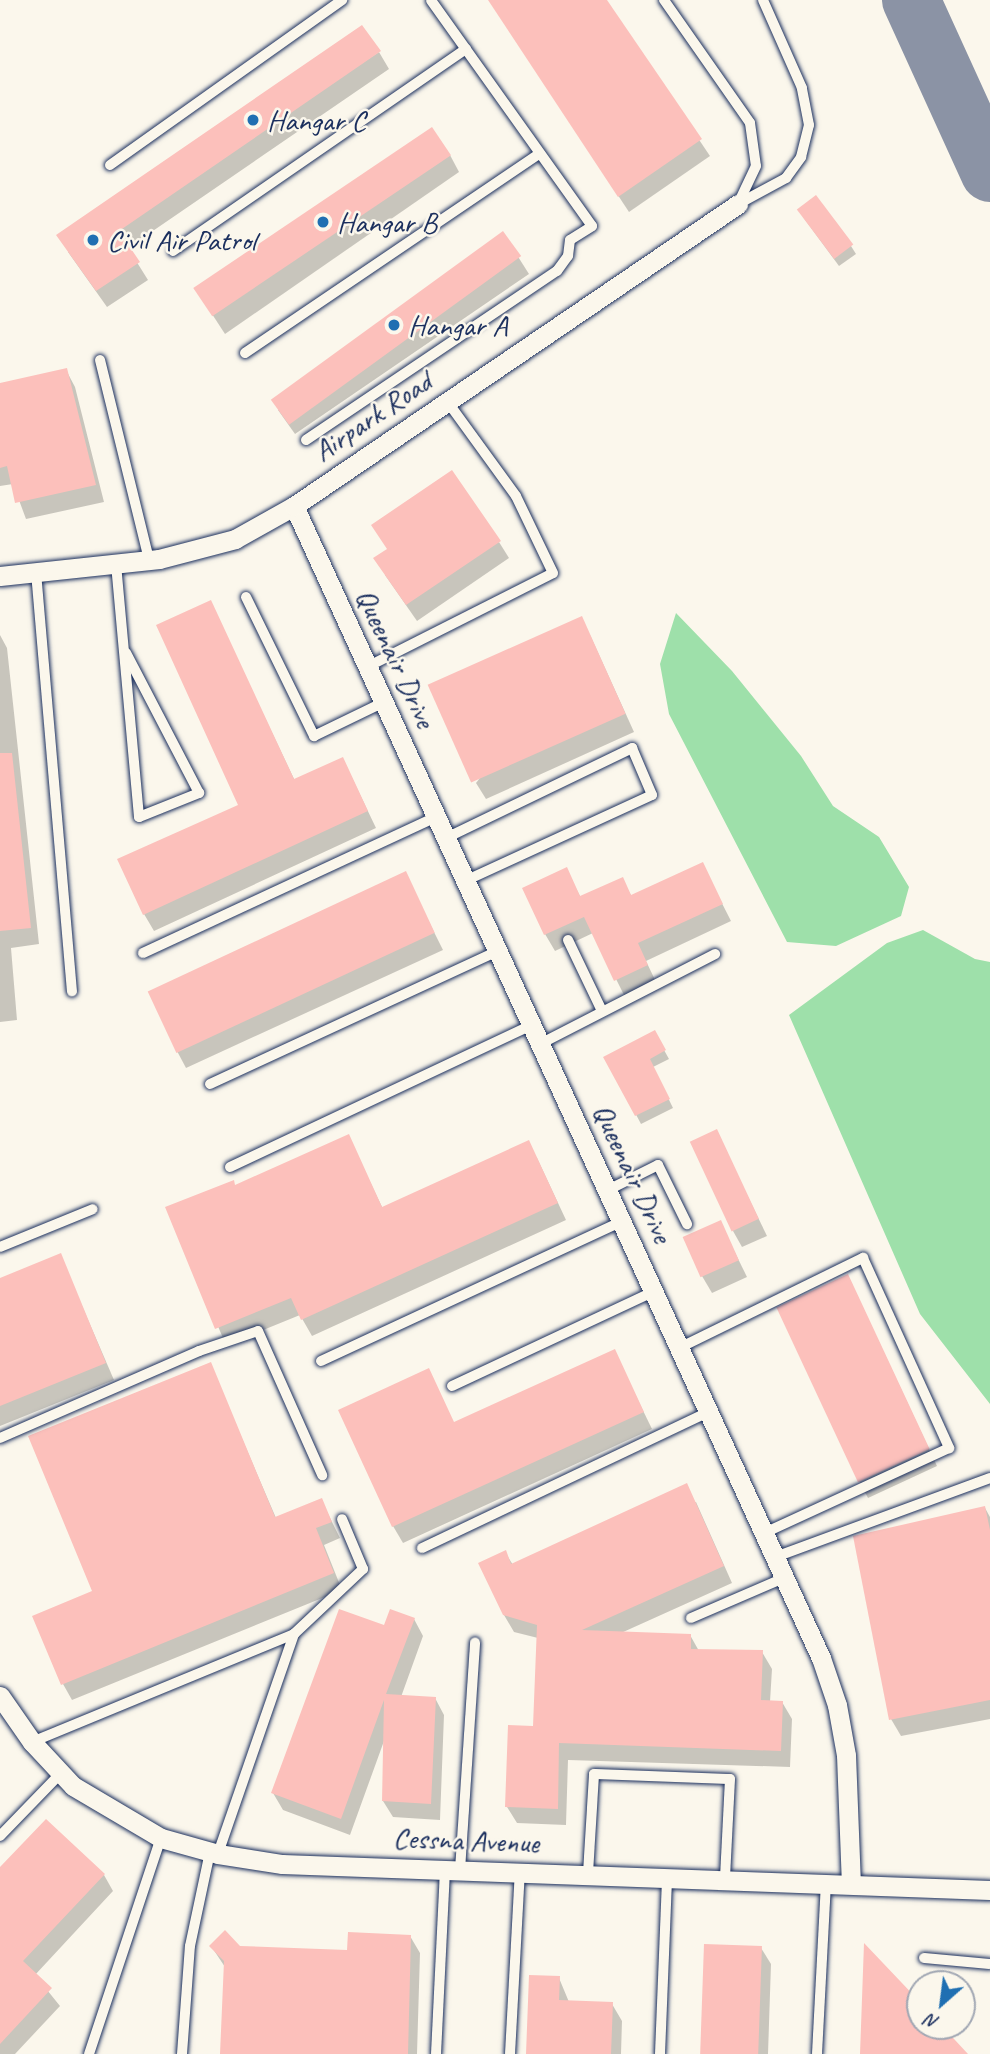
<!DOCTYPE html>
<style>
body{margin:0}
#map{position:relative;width:990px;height:2054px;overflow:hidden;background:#fbf7ec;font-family:Caveat,sans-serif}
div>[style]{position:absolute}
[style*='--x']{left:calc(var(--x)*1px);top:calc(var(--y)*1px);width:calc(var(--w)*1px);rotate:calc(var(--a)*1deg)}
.green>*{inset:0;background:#9ee0aa}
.shadow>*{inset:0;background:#0003}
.taxiway>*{height:58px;margin:-29px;padding:0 29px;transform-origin:29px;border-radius:29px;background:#8b93a5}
.building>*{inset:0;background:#fcc0bb;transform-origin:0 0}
.roads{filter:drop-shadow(0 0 2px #1b2f5e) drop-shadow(0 0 2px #1b2f5e)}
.lane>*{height:10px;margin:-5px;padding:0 5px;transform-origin:5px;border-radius:5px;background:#fbf7ec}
.street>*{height:19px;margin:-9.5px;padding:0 9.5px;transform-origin:9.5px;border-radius:9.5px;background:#fbf7ec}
.dots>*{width:19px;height:19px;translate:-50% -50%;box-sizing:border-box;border:4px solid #fbf7ec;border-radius:50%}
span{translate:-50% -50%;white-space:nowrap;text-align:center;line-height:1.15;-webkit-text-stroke:5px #fbf7ec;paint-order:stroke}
.poi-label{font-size:30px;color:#1b2f5e}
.left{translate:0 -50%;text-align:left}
.street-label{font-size:30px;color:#1b2f5e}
.north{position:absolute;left:906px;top:1970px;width:70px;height:70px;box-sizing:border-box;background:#fbf7ec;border:2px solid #a1a7b3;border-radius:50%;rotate:208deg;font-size:19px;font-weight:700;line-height:28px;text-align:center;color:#1b2f5e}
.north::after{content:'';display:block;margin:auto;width:24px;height:32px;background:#1f6fb2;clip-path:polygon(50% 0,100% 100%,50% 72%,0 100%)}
</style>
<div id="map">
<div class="green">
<div style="clip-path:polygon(676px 613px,732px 671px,801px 756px,833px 806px,879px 837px,909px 887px,901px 916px,836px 946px,787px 942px,669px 714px,660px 664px)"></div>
<div style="clip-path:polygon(923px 930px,975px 959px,990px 962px,990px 1404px,920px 1314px,789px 1015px,887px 943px)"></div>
</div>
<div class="shadow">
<div style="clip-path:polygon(489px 0,605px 0,710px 156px,629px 212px)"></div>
<div style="clip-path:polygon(379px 52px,389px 69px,128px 248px,148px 280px,107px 307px,68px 252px)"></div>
<div style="clip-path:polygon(450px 155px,459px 172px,225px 334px,197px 291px)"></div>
<div style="clip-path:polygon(803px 217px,851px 246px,856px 254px,839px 266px)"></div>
<div style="clip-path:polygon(503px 233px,529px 274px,295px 434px,278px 410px)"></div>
<div style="clip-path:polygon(66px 370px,75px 387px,104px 502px,26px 519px,13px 484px,0 486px,0 385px)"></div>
<div style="clip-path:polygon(499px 542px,509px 558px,417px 621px,385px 575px)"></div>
<div style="clip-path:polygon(210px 602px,295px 781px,343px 759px,376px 828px,154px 931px,144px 914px,241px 805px)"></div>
<div style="clip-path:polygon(0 635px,7px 648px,39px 944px,11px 948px,17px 1020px,0 1022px)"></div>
<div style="clip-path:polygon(590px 635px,634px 732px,486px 799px,476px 783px)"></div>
<div style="clip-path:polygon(702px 864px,731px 921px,646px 961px,656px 982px,625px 997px,593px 933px,555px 951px,545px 934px,566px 869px,581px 898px,622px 879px,632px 897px)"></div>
<div style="clip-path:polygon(412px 888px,443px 950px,186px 1068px,177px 1051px)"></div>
<div style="clip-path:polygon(654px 1032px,669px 1059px,653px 1067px,673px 1108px,641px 1124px,606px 1058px)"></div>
<div style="clip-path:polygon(716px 1131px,767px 1236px,742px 1247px,733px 1231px)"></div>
<div style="clip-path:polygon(348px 1136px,383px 1209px,537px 1158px,566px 1220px,312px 1336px,300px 1315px,226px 1345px,167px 1208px,236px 1187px)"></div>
<div style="clip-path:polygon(720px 1222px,747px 1277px,712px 1293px,702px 1276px)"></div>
<div style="clip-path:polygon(60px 1255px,114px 1380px,0 1426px,0 1279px)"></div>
<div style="clip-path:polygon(856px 1293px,937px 1466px,868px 1498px,859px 1481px)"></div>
<div style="clip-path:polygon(614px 1351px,652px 1429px,403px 1543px,393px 1526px,455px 1424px)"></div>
<div style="clip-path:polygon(210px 1364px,276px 1518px,321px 1500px,340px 1538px,324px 1545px,342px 1590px,72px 1700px,63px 1684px,94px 1592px)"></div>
<div style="clip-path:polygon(696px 1502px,732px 1583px,621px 1633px,690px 1635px,699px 1651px,762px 1652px,772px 1669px,770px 1702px,782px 1702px,792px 1719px,790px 1767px,568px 1760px,566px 1825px,517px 1823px,507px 1807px,535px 1728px,538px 1638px,514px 1632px,504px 1615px,505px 1552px,513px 1565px)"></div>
<div style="clip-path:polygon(985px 1508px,990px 1517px,990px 1719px,901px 1736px,891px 1719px)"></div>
<div style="clip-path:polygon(414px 1619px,423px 1636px,401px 1697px,435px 1698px,444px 1715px,440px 1820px,393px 1817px,383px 1801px,384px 1741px,350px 1835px,283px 1810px,273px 1793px,385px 1628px)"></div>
<div style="clip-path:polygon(0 1870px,104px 1875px,113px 1891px,35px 1975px,60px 2006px,15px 2054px,0 2054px)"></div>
<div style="clip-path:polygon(410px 1936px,420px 1953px,417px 2054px,221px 2054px,225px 1967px,211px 1946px,349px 1952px)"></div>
<div style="clip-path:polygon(761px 1948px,771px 1964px,768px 2054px,701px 2054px)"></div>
<div style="clip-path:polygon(559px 1978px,569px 2002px,612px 2004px,622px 2021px,621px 2054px,528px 2054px)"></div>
</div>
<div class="taxiway">
<div style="--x:911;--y:0;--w:190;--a:65.5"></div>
</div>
<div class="building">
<div style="clip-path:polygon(488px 0,607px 0,702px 139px,618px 197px)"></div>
<div style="clip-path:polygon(362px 25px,381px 51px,119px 231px,140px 262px,96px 291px,56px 235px)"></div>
<div style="left:432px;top:127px;width:34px;height:288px;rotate:56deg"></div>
<div style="left:816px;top:195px;width:62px;height:24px;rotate:53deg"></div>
<div style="left:503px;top:231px;width:31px;height:287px;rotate:54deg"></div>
<div style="clip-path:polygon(67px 368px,96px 485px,15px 503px,7px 466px,0 468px,0 383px)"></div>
<div style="clip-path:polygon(452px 470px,501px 541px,406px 605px,373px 558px,387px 549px,371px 525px)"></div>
<div style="clip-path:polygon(211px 600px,294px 779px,343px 757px,368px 811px,143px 915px,117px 859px,238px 805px,156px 625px)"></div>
<div style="left:582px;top:616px;width:107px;height:169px;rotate:66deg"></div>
<div style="clip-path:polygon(0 753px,12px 753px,31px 928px,0 931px)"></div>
<div style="clip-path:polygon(703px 862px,723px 904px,638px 943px,648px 965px,614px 981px,584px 917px,544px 935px,522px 888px,567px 867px,580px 896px,623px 877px,631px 895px)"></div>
<div style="left:406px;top:871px;width:68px;height:285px;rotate:65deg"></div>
<div style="clip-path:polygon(655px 1030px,666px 1050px,650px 1059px,670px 1099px,635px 1116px,603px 1057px)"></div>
<div style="left:717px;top:1129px;width:99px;height:30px;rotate:65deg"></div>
<div style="clip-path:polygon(349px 1134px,382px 1207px,529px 1140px,558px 1203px,301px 1320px,291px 1298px,215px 1329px,165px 1207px,234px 1180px,235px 1185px)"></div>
<div style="left:721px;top:1220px;width:44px;height:42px;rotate:66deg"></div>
<div style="clip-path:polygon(61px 1253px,106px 1363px,0 1406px,0 1278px)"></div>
<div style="left:848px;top:1274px;width:193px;height:79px;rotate:65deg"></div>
<div style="clip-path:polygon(615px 1349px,644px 1412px,392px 1527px,338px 1410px,429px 1368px,454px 1422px)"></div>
<div style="clip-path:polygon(211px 1362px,275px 1517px,322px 1498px,332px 1522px,316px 1528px,334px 1573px,61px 1685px,32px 1616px,92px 1591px,28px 1436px)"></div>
<div style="clip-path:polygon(687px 1483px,724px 1566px,582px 1630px,691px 1634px,691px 1649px,763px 1650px,761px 1700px,783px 1701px,781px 1751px,559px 1743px,558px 1809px,505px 1807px,508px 1725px,533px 1726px,537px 1625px,503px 1615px,478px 1563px,506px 1550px,511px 1564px)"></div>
<div style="clip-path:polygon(985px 1506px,990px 1530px,990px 1700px,889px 1720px,853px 1536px)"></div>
<div style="clip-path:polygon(339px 1609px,384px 1625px,390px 1609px,415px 1618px,386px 1694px,436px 1697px,431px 1804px,382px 1801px,384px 1700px,341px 1819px,271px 1793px)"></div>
<div style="clip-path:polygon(46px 1819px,105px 1874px,23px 1961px,52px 1988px,0 2044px,0 1867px)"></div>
<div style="clip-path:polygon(225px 1930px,240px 1946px,347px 1950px,348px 1932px,411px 1935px,408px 2054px,220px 2054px,224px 1961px,209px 1946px)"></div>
<div style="clip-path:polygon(864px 1943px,920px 2002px,920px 2026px,942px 2026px,968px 2054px,860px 2054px)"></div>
<div style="left:704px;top:1944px;width:58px;height:110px;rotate:2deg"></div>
<div style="clip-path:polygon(529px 1975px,560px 1976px,559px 2000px,613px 2002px,611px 2054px,526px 2054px)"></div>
</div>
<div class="roads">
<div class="lane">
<div style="--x:664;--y:0;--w:150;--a:55"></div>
<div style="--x:750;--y:123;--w:43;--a:82.1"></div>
<div style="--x:756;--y:166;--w:42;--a:115.3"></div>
<div style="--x:110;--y:165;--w:285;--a:-35.4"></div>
<div style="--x:738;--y:204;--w:55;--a:-28.4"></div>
<div style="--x:786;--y:178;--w:26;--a:-54"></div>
<div style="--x:801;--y:157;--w:33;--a:-76"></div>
<div style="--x:809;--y:125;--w:38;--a:-101"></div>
<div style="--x:802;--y:88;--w:96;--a:-113.9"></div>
<div style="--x:173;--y:251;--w:356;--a:-34.6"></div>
<div style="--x:245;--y:353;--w:356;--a:-34.1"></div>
<div style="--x:100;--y:360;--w:206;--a:76.2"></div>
<div style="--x:306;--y:440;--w:303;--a:-34"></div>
<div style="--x:557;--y:271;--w:19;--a:-54"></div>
<div style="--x:568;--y:256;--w:16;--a:-83"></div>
<div style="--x:570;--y:240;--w:26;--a:-32"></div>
<div style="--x:592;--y:226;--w:277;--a:-125.5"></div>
<div style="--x:116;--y:564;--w:254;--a:84.8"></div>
<div style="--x:139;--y:817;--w:65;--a:-21.8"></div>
<div style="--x:199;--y:793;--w:158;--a:-117.5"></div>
<div style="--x:36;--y:572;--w:421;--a:85.1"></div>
<div style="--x:246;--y:597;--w:155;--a:63.9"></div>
<div style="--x:314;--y:736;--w:78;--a:-25.9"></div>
<div style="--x:367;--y:667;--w:208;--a:-26.8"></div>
<div style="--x:553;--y:573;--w:85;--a:-115.7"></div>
<div style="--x:516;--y:496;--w:117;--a:-126"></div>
<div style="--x:446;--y:838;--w:207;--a:-25.8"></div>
<div style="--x:632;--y:748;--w:51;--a:66.9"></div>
<div style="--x:652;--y:795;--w:206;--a:155.3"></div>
<div style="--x:568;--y:940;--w:79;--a:64.4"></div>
<div style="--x:143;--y:953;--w:323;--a:-24.9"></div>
<div style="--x:540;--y:1044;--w:197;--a:-27.2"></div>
<div style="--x:210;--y:1084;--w:317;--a:-24.8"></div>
<div style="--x:230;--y:1167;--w:334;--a:-25.2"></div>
<div style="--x:608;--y:1190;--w:56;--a:-26.6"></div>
<div style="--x:658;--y:1165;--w:66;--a:63.8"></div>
<div style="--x:0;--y:1247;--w:100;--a:-22.2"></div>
<div style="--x:681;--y:1347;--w:203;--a:-26.1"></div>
<div style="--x:863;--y:1258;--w:209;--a:65.6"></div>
<div style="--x:949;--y:1448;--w:201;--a:155.3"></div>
<div style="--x:321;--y:1361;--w:332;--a:-24.9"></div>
<div style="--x:452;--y:1386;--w:224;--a:-25.1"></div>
<div style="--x:0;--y:1438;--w:217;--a:-23.6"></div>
<div style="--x:199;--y:1351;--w:62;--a:-18.7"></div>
<div style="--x:258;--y:1331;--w:158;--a:66"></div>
<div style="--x:422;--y:1548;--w:319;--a:-25.4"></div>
<div style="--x:778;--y:1556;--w:226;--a:-20.2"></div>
<div style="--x:691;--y:1618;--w:103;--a:-23.3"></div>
<div style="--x:294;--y:1634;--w:95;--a:-43.3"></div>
<div style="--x:363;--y:1569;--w:54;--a:-112.8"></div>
<div style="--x:32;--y:1742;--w:283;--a:-22.4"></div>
<div style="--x:294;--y:1634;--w:233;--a:109.1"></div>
<div style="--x:0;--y:1836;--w:88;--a:-45.9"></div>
<div style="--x:460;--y:1870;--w:228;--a:-86.2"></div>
<div style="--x:588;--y:1873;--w:99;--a:-86.5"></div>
<div style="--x:594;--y:1774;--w:136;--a:2.1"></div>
<div style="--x:730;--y:1779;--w:100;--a:92.9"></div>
<div style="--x:924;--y:1958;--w:66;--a:5.2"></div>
<div style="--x:89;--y:2054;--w:228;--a:-71.6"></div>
<div style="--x:182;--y:2054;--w:108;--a:-85.8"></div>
<div style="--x:190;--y:1946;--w:96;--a:-78"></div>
<div style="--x:436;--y:2054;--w:185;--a:-87.2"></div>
<div style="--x:510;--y:2054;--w:182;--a:-86.9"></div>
<div style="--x:660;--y:2054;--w:177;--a:-87.7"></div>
<div style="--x:817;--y:2054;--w:171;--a:-87"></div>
</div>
<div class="street">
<div style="--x:294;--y:506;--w:1267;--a:65.42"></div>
<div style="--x:821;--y:1658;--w:50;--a:71.2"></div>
<div style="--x:837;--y:1705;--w:51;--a:79.8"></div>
<div style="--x:846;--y:1755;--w:128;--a:87.8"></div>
<div style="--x:0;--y:576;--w:160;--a:-6.1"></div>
<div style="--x:159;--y:559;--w:79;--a:-14.7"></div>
<div style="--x:235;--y:539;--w:68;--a:-29.2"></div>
<div style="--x:294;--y:506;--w:537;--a:-34.22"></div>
<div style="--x:0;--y:1696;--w:56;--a:55.2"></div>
<div style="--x:32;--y:1742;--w:60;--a:47"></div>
<div style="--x:73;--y:1786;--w:102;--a:30.6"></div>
<div style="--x:161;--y:1838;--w:59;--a:15.7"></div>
<div style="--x:218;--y:1854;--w:65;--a:8.9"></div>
<div style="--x:282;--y:1864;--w:708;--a:2.1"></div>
</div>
</div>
<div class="dots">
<div style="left:253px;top:120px;background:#1f6fb2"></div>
<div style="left:323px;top:222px;background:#1f6fb2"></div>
<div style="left:93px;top:240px;background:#1f6fb2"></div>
<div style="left:394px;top:325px;background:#1f6fb2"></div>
</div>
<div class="poi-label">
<span class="left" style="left:267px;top:120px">Hangar C</span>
<span class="left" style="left:337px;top:222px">Hangar B</span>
<span class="left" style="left:107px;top:240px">Civil Air Patrol</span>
<span class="left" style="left:408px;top:325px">Hangar A</span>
</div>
<div class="street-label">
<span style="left:372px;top:416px;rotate:-34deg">Airpark Road</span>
<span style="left:396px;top:658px;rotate:65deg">Queenair Drive</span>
<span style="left:633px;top:1173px;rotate:65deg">Queenair Drive</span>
<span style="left:466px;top:1840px;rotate:2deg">Cessna Avenue</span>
</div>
<div class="north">N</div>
</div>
